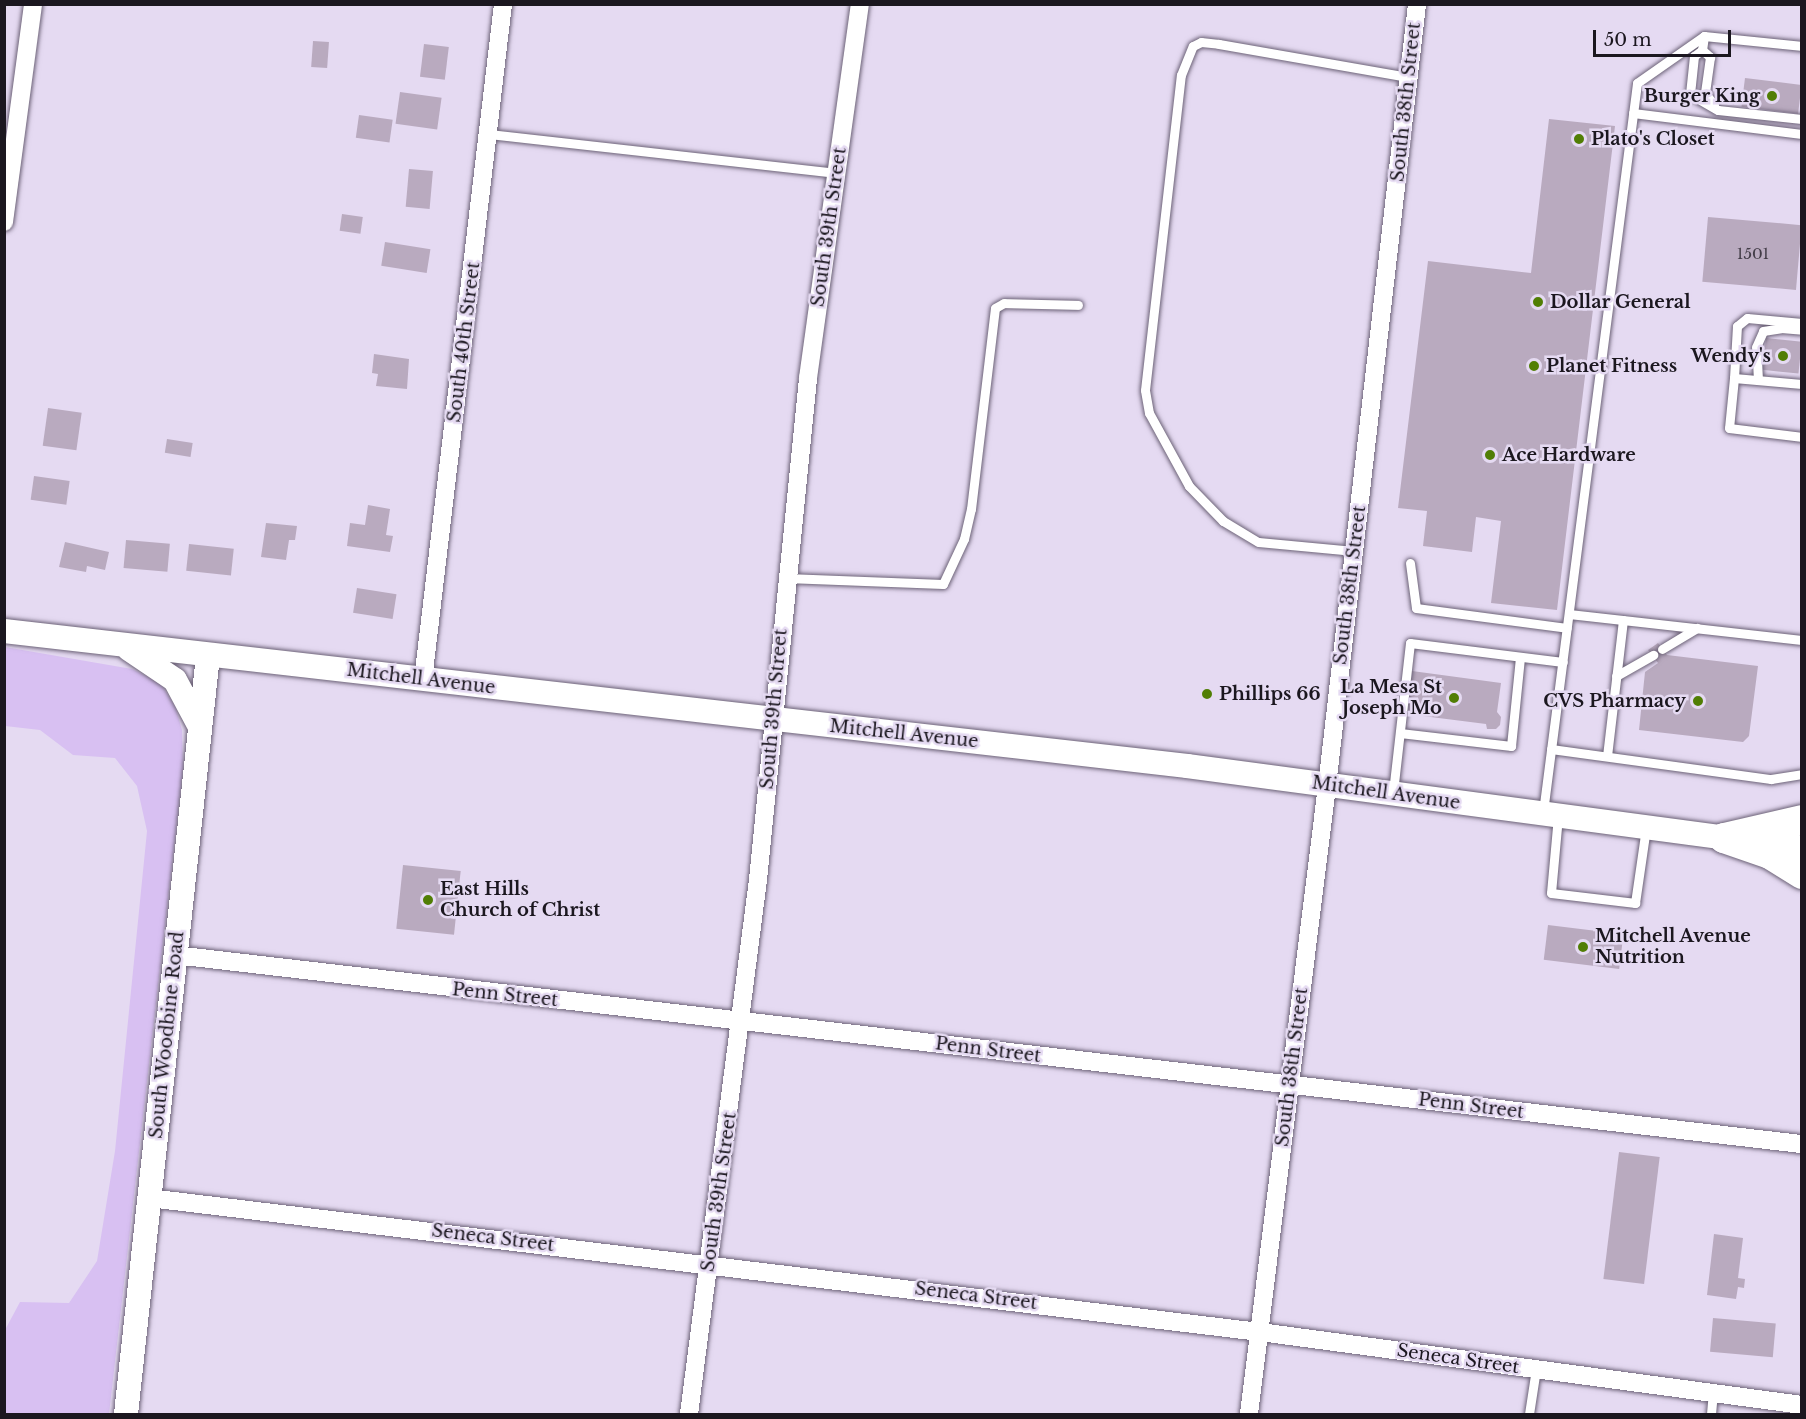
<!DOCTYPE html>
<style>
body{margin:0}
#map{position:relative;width:1806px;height:1419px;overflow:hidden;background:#e5daf2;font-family:"Libre Baskerville",serif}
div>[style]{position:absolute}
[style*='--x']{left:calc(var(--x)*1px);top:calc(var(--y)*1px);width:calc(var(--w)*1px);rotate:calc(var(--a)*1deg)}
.green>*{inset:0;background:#d8c0f2}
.building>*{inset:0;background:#b9aabf;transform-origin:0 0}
.roads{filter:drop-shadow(0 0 2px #6c6277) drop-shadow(0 0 2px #6c6277)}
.service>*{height:9px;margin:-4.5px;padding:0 4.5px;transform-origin:4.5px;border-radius:4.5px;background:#fff}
.minor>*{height:18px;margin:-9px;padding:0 9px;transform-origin:9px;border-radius:9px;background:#fff}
.tertiary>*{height:24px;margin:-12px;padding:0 12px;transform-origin:12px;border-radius:12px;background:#fff}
.primary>*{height:30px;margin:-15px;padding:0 15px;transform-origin:15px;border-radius:15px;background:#fff}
.dots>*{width:16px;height:16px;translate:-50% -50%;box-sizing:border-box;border:3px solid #e5daf2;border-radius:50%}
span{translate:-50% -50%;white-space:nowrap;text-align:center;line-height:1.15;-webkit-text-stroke:5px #e5daf2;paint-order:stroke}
.number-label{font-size:15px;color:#423c47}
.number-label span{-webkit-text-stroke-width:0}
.poi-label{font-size:18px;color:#1b171f;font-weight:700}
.right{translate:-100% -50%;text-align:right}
.left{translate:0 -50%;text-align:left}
.street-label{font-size:18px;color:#1b171f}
.frame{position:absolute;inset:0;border:6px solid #1b171f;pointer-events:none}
.scale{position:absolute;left:1593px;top:30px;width:138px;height:27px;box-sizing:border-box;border:3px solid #1b171f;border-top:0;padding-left:8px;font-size:18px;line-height:21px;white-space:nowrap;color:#1b171f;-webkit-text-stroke:4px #e5daf2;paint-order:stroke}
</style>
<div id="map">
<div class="green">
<div style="clip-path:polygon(5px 647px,132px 669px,160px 683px,175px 706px,182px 730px,183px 767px,109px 1414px,5px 1414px,5px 1330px,20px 1302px,69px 1303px,97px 1261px,115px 1151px,147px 831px,137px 786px,115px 758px,73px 755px,40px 730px,5px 726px)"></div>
</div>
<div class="building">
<div style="left:313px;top:41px;width:16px;height:26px;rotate:4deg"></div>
<div style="left:424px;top:44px;width:25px;height:33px;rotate:7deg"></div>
<div style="left:1745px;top:78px;width:57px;height:29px;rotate:7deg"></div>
<div style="left:400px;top:92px;width:42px;height:32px;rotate:8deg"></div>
<div style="left:359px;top:115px;width:34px;height:23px;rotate:8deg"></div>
<div style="clip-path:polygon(1549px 119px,1615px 126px,1557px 610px,1491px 603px,1501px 521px,1476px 517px,1472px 552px,1423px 546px,1427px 511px,1398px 508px,1428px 261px,1531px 273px)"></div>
<div style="left:409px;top:169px;width:24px;height:38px;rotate:5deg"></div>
<div style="left:342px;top:214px;width:21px;height:17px;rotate:8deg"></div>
<div style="left:1708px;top:217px;width:94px;height:65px;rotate:5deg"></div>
<div style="left:385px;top:242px;width:46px;height:24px;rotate:9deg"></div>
<div style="left:1766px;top:338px;width:36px;height:32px;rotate:6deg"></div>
<div style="clip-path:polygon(374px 354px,409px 359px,407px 389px,376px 386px,378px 374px,372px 373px)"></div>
<div style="left:48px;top:408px;width:34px;height:38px;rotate:8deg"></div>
<div style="left:167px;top:439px;width:26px;height:14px;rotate:9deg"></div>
<div style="left:34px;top:476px;width:36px;height:24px;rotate:8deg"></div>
<div style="clip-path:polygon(368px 505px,390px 509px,386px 535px,393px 536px,390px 552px,347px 546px,350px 523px,365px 525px)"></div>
<div style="clip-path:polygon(266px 523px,297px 526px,295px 540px,289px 540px,286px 560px,261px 557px)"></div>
<div style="left:126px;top:540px;width:44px;height:28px;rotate:5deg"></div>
<div style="clip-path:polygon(65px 542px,109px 552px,105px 570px,87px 566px,86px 572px,59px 567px)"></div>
<div style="left:189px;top:544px;width:45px;height:27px;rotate:6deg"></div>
<div style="left:357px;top:588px;width:40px;height:25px;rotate:9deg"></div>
<div style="clip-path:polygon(1658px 643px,1667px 655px,1758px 666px,1749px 736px,1743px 742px,1639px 730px,1645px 672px,1658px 663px,1648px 650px)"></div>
<div style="clip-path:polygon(1412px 671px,1501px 683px,1497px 712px,1501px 717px,1500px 725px,1496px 729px,1487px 729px,1486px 724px,1407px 714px)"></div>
<div style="left:403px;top:865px;width:58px;height:64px;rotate:6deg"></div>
<div style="left:1548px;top:925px;width:76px;height:35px;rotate:7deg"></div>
<div style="left:1619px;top:1152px;width:41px;height:128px;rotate:7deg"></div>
<div style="clip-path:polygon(1714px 1234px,1743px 1238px,1738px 1278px,1745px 1279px,1744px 1288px,1738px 1287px,1736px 1299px,1707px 1295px)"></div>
<div style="left:1713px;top:1318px;width:63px;height:34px;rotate:5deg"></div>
</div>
<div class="roads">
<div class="service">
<div style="--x:1704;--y:36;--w:14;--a:98"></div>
<div style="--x:1702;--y:50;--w:10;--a:143"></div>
<div style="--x:1694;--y:56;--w:38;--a:96"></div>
<div style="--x:1690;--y:94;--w:32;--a:30"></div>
<div style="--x:1718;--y:110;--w:84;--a:6.1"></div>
<div style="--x:1702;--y:50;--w:11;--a:41"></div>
<div style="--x:1710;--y:57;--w:36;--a:98"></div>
<div style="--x:1705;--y:93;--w:15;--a:53"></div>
<div style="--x:1633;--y:113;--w:170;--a:7.1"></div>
<div style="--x:489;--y:134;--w:350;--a:6.4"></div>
<div style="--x:1802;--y:323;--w:55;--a:-174.8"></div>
<div style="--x:1747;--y:318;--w:13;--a:141"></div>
<div style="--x:1737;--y:326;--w:52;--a:93.3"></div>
<div style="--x:1734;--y:378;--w:68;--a:5"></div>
<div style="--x:1734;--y:378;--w:50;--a:95.7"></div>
<div style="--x:1729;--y:428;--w:74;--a:7"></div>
<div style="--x:1758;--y:380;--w:33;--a:-93"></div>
<div style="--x:1756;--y:347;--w:17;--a:-66"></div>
<div style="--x:1763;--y:331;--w:18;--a:-9"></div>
<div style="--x:1781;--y:328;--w:21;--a:5"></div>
<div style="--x:1354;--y:551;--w:96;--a:-174.6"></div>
<div style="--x:1258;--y:542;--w:41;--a:-149"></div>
<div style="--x:1223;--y:521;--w:49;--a:-134.2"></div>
<div style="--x:1189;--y:486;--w:83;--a:-118.7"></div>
<div style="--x:1149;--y:413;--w:23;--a:-100"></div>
<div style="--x:1145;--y:390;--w:317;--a:-83.5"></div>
<div style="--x:1181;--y:75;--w:31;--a:-68"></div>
<div style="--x:1193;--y:46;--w:9;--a:-27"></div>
<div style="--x:1201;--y:42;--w:18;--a:6"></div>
<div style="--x:1219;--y:44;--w:193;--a:9.9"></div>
<div style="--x:1410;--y:563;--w:45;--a:82.4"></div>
<div style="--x:1416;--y:608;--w:152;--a:7.5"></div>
<div style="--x:786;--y:578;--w:157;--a:2.2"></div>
<div style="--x:943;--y:584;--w:50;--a:-65"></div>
<div style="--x:964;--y:539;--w:31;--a:-77"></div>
<div style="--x:971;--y:509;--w:202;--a:-83.2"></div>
<div style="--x:995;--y:308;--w:10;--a:-29"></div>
<div style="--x:1004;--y:303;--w:74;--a:1.5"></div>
<div style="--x:1569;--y:614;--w:234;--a:6.4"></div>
<div style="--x:1662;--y:649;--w:41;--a:-31"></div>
<div style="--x:1616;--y:676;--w:43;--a:-29.6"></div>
<div style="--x:1400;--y:733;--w:112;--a:6.7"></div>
<div style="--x:1511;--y:746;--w:89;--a:-84.2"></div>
<div style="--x:1551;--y:749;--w:222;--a:7.8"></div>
<div style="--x:1771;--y:779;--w:31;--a:-9"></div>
<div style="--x:1607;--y:756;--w:137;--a:-83.3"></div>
<div style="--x:1393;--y:792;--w:150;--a:-83.5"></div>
<div style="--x:1410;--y:643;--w:154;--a:7.1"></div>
<div style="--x:1543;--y:812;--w:735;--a:-82.65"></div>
<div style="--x:1637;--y:83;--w:82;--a:-35"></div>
<div style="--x:1704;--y:36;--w:99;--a:5.8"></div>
<div style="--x:1558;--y:816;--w:77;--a:95.2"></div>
<div style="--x:1551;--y:893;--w:85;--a:6.8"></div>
<div style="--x:1635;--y:903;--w:76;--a:-81.7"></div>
<div style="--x:1529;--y:1414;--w:46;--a:-81.2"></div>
<div style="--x:1711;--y:1414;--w:21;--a:-85"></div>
</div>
<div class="minor">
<div style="--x:4;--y:222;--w:220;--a:-82.4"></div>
<div style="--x:423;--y:680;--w:681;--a:-83.25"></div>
<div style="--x:175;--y:955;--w:1638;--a:6.63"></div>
<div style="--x:149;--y:1198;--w:1119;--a:6.88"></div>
<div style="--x:1260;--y:1332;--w:547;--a:7.67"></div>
<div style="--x:689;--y:1414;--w:538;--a:-82.64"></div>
<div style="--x:758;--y:880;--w:504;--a:-84.31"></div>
<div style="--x:808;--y:378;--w:378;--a:-82.1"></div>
<div style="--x:1249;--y:1414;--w:633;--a:-82.92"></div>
<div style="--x:1327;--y:786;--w:787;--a:-83.43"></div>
</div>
<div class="tertiary">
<div style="--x:4;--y:631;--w:1191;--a:6.51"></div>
<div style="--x:1187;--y:766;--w:620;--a:7.59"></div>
<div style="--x:129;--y:649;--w:55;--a:34"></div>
<div style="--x:175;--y:680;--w:51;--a:61.9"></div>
<div style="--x:126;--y:1414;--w:763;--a:-83.83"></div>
</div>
<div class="primary">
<div style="--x:1724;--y:838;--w:49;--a:19.2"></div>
<div style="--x:1770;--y:854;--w:38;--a:32"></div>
<div style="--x:1724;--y:838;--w:80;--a:-13"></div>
</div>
</div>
<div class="dots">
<div style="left:1772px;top:96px;background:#517e05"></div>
<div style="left:1579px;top:139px;background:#517e05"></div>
<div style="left:1538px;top:302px;background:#517e05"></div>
<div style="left:1783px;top:356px;background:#517e05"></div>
<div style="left:1534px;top:366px;background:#517e05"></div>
<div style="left:1490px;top:455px;background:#517e05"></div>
<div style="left:1207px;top:694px;background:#517e05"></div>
<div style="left:1454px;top:698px;background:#517e05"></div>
<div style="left:1698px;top:701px;background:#517e05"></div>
<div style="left:428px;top:900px;background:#517e05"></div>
<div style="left:1583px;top:947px;background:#517e05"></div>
</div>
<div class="number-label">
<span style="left:1753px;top:254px">1501</span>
</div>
<div class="poi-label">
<span class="right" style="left:1760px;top:96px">Burger King</span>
<span class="left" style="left:1591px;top:139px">Plato's Closet</span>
<span class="left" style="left:1550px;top:302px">Dollar General</span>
<span class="right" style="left:1771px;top:356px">Wendy's</span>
<span class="left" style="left:1546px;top:366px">Planet Fitness</span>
<span class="left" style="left:1502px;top:455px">Ace Hardware</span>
<span class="right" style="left:1442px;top:698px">La Mesa St<br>Joseph Mo</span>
<span class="left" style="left:1219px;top:694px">Phillips 66</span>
<span class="right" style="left:1686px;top:701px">CVS Pharmacy</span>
<span class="left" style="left:440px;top:900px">East Hills<br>Church of Christ</span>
<span class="left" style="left:1595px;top:947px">Mitchell Avenue<br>Nutrition</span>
</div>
<div class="street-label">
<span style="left:1406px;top:102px;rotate:-84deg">South 38th Street</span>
<span style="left:829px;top:227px;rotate:-82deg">South 39th Street</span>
<span style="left:464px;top:342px;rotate:-83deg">South 40th Street</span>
<span style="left:1350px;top:585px;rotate:-83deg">South 38th Street</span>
<span style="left:421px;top:679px;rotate:7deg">Mitchell Avenue</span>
<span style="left:774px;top:709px;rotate:-85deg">South 39th Street</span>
<span style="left:904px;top:734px;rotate:6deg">Mitchell Avenue</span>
<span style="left:1386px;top:793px;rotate:8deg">Mitchell Avenue</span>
<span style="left:505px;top:995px;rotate:6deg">Penn Street</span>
<span style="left:167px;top:1035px;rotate:-84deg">South Woodbine Road</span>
<span style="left:988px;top:1050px;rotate:7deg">Penn Street</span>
<span style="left:1292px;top:1067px;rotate:-83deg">South 38th Street</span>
<span style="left:1471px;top:1106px;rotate:7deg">Penn Street</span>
<span style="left:719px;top:1192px;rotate:-82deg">South 39th Street</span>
<span style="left:493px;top:1238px;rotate:7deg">Seneca Street</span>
<span style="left:976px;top:1296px;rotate:7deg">Seneca Street</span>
<span style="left:1458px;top:1359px;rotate:8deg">Seneca Street</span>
</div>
<div class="frame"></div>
<div class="scale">50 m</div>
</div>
